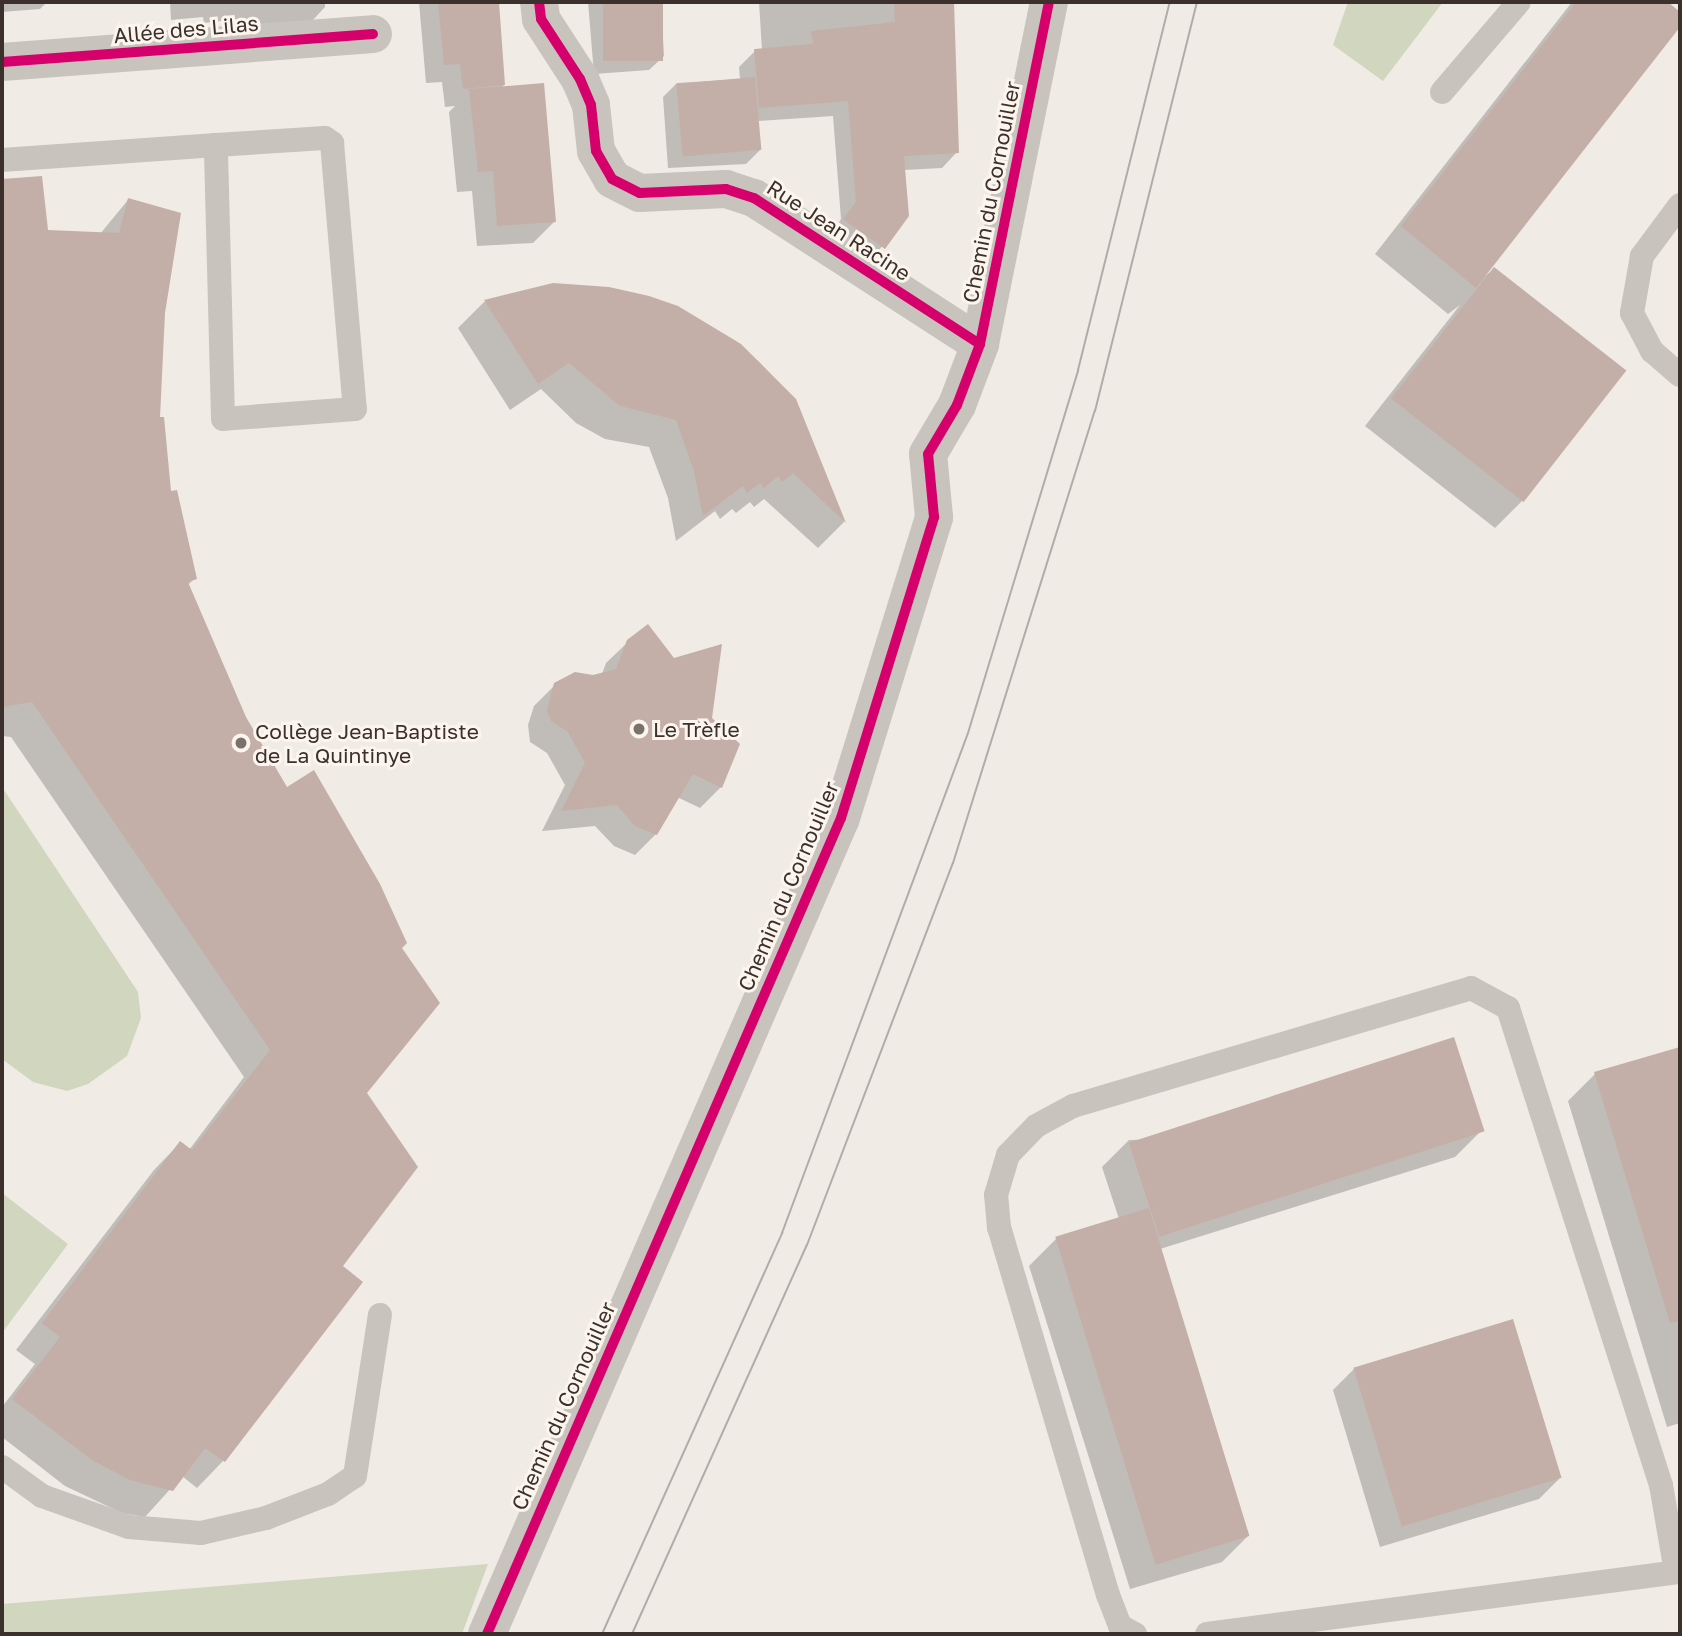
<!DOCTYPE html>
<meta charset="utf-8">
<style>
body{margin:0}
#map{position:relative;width:1682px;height:1636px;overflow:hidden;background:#f0ebe5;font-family:"Golos Text",sans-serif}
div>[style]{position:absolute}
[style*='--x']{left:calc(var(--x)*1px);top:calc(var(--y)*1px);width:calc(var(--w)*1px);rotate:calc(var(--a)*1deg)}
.green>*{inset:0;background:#d1d6bf}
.shadow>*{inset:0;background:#0003}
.building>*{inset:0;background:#c3afa7;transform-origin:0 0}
.lane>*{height:24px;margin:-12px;padding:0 12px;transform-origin:12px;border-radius:12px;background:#c9c3be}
.street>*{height:38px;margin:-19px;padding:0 19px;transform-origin:19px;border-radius:19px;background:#c9c3be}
.tram>*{height:2px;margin:-1px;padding:0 1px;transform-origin:1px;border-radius:1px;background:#b1aca8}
.cycleway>*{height:10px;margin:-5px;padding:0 5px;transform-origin:5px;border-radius:5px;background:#d6006c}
.dots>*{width:19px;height:19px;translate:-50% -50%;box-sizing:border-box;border:4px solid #fbf5ee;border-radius:50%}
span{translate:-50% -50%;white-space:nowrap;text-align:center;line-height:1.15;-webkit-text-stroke:6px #fbf5ee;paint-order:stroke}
.street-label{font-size:21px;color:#3b302b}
.poi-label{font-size:21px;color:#3b302b}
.left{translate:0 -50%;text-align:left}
.frame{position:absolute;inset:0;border:4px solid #3b302b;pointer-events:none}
</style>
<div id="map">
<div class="green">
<div style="clip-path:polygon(1348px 2px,1443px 2px,1383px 81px,1333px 45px)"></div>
<div style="clip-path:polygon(2px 787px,138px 992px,141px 1018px,127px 1056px,88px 1084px,67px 1091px,33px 1082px,2px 1059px)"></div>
<div style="clip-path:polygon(2px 1193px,68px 1244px,2px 1333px)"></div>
<div style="clip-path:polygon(488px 1564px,462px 1634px,2px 1634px,2px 1604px)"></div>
</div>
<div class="shadow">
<div style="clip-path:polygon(2px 2px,47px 2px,40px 9px,2px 12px)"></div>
<div style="clip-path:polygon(170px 2px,325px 2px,325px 7px,311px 22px,247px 25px,246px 18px,204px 23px,203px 17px,171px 20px)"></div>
<div style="clip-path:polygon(419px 2px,497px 2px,504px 85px,500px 89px,554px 222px,533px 243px,477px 246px,472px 191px,457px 192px,449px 112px,455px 106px,445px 107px,442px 82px,426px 83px)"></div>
<div style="clip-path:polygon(588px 2px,661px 2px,664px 56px,649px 70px,594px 74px)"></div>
<div style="clip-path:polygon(759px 2px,951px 2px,957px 152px,942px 168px,904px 170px,907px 215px,868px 264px,829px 236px,841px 219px,833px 116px,758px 121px,761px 149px,746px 164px,668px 168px,663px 97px,677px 83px,740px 79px,739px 67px,755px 51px,762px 50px)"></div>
<div style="clip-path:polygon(1572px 2px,1665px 2px,1680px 14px,1680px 24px,1482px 278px,1494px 269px,1522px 501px,1495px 528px,1365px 426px,1460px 305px,1448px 314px,1375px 254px)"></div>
<div style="clip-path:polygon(41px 178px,46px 232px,100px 234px,128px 200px,164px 313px,158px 419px,169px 493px,195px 578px,187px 586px,244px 718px,286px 789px,400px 949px,365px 1093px,340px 1266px,361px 1283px,223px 1461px,197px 1488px,182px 1476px,145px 1517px,122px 1513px,65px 1486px,2px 1437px,2px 1407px,35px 1364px,16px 1350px,154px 1170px,180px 1143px,189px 1150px,244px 1077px,11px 737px,2px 736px,2px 180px)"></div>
<div style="clip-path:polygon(553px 285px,717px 330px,758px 361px,795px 400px,844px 522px,818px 548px,764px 499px,754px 507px,750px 502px,736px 513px,732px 509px,720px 519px,715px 511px,676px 541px,668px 498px,649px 447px,605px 439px,576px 423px,541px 389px,510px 410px,458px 328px,484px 302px)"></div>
<div style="clip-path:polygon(628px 642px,710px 719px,721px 787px,700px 808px,677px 797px,656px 834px,635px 855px,614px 846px,595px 826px,542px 831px,565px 785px,547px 753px,530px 742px,528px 725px,534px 706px,555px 685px,602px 674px,606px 663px)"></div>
<div style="clip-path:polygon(1680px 1049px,1680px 1423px,1667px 1427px,1568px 1101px,1595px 1074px)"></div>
<div style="clip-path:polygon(1482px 1130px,1455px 1157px,1160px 1249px,1249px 1535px,1222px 1562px,1130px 1589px,1029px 1266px,1056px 1239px,1119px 1219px,1102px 1167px,1129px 1140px)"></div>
<div style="clip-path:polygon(1354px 1369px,1560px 1478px,1539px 1499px,1380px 1547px,1333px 1390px)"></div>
</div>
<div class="building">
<div style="clip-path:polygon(438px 2px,499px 2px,505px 85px,463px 89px,460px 64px,444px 65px)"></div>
<div style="left:603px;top:2px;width:60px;height:59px"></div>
<div style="clip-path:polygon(894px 2px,954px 2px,959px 153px,904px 156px,909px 216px,885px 249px,843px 219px,856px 202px,848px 101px,759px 108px,754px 49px,813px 44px,811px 31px,895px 22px)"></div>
<div style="clip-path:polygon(1576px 2px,1668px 2px,1680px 12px,1680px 27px,1476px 288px,1401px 226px)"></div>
<div style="left:755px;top:77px;width:73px;height:79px;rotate:85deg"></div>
<div style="clip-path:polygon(544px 83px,556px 222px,497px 226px,493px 171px,478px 172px,469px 89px)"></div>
<div style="clip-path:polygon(42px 176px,48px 230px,119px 233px,128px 198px,181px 213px,165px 313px,160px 417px,164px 417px,171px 491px,177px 490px,197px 579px,188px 582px,246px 717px,287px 787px,314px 770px,380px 884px,407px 943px,402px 948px,440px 1003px,367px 1093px,418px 1167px,343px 1266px,363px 1282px,225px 1462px,205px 1448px,173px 1491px,130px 1480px,92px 1460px,12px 1399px,60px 1337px,42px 1323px,180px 1141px,192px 1150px,270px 1050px,32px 702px,2px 707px,2px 179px)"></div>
<div style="left:1494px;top:267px;width:168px;height:167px;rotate:38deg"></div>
<div style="clip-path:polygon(553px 283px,609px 287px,649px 296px,678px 306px,741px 344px,796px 399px,846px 523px,793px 473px,782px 482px,778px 476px,764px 488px,760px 483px,747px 493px,743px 486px,703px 516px,694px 471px,676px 420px,620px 406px,569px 363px,538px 384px,484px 300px)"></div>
<div style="clip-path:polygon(648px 624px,674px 658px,722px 644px,712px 718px,740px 744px,722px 788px,693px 774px,657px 835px,635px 826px,617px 805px,561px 811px,585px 763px,568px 732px,551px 721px,547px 710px,554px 683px,575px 672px,593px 675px,616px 669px,627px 640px)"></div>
<div style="left:1454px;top:1037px;width:99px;height:342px;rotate:72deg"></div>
<div style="clip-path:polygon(1680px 1047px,1680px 1321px,1670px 1323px,1594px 1072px)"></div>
<div style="left:1149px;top:1208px;width:343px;height:98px;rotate:73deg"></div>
<div style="left:1513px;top:1319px;width:166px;height:167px;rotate:73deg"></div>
</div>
<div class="lane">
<div style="--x:1442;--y:92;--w:118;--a:-49.5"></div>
<div style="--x:2;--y:160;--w:215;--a:-4"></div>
<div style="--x:216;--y:145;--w:109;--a:-3.7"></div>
<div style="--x:325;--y:138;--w:9;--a:36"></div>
<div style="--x:332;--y:143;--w:267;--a:85.1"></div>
<div style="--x:355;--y:409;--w:132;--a:175.7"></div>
<div style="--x:223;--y:419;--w:274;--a:-91.5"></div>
<div style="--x:1680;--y:205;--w:64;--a:126.7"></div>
<div style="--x:1642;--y:256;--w:58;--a:100"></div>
<div style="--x:1632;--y:313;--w:43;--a:62.2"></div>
<div style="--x:1652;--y:351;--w:37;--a:41"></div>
<div style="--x:2;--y:1467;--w:49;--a:35.9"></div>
<div style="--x:42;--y:1496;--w:92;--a:19.6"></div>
<div style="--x:129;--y:1527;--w:72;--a:4.8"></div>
<div style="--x:201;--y:1533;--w:67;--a:-13"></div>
<div style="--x:266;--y:1518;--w:66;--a:-21.2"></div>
<div style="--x:328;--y:1494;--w:32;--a:-34"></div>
<div style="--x:355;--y:1476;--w:163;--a:-81.2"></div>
<div style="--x:1135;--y:1634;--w:17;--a:-152"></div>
<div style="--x:1120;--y:1626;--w:33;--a:-111"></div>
<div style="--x:1108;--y:1595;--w:383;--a:-106.5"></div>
<div style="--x:999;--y:1228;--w:33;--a:-95"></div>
<div style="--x:996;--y:1195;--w:42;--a:-73.3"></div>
<div style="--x:1008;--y:1155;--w:40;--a:-46"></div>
<div style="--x:1036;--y:1126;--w:42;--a:-28.4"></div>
<div style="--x:1073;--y:1106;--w:415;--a:-16.5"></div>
<div style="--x:1471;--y:988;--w:42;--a:28.4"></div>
<div style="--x:1508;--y:1008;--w:501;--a:72.22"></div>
<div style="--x:1661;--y:1485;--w:88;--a:80.2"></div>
<div style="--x:1207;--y:1634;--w:477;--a:-7.5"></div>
</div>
<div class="street">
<div style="--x:539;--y:2;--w:17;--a:83"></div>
<div style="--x:541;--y:19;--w:72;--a:57"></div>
<div style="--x:580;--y:79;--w:28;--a:67"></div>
<div style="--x:591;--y:105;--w:46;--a:83.8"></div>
<div style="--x:596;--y:151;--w:32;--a:60"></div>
<div style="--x:612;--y:179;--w:31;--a:27"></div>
<div style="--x:640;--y:193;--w:86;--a:-2.7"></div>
<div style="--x:726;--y:189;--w:29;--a:18"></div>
<div style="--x:754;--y:198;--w:269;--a:32.9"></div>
<div style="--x:2;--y:62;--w:372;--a:-4.3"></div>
<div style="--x:487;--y:1634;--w:889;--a:-66.55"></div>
<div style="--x:841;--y:818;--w:315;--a:-72.8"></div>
<div style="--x:934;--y:517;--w:63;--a:-95.4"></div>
<div style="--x:928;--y:454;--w:57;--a:-59.4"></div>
<div style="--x:957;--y:405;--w:65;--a:-69.3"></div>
<div style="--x:980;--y:344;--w:349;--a:-78.6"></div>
</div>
<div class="tram">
<div style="--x:602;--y:1634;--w:440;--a:-65.8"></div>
<div style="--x:782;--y:1233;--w:533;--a:-69.59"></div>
<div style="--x:968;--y:733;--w:379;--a:-73.1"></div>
<div style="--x:1078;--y:370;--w:379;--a:-76"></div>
<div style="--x:632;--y:1634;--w:427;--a:-65.8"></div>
<div style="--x:807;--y:1245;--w:409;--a:-69.1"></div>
<div style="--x:953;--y:863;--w:474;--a:-72.6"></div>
<div style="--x:1095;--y:411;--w:422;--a:-76"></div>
</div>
<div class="cycleway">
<div style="--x:539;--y:2;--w:17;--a:83"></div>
<div style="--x:541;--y:19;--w:72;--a:57"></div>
<div style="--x:580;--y:79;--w:28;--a:67"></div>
<div style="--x:591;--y:105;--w:46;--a:83.8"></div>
<div style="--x:596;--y:151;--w:32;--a:60"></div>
<div style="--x:612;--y:179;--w:31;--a:27"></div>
<div style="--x:640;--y:193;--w:86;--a:-2.7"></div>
<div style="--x:726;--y:189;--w:29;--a:18"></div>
<div style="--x:754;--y:198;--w:269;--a:32.9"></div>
<div style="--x:2;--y:62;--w:372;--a:-4.3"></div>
<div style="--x:487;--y:1634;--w:889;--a:-66.55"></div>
<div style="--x:841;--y:818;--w:315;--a:-72.8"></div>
<div style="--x:934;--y:517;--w:63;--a:-95.4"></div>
<div style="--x:928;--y:454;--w:57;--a:-59.4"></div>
<div style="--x:957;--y:405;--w:65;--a:-69.3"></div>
<div style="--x:980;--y:344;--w:349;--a:-78.6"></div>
</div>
<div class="dots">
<div style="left:639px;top:729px;background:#7a716c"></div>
<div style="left:241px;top:743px;background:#7a716c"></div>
</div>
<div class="street-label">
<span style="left:186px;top:29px;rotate:-5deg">Allée des Lilas</span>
<span style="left:991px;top:192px;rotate:-79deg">Chemin du Cornouiller</span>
<span style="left:839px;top:230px;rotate:33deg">Rue Jean Racine</span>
<span style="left:788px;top:886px;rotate:-67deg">Chemin du Cornouiller</span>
<span style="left:563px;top:1406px;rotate:-66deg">Chemin du Cornouiller</span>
</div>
<div class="poi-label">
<span class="left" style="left:653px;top:729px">Le Trèfle</span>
<span class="left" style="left:255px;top:743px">Collège Jean-Baptiste<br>de La Quintinye</span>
</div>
<div class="frame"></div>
</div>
